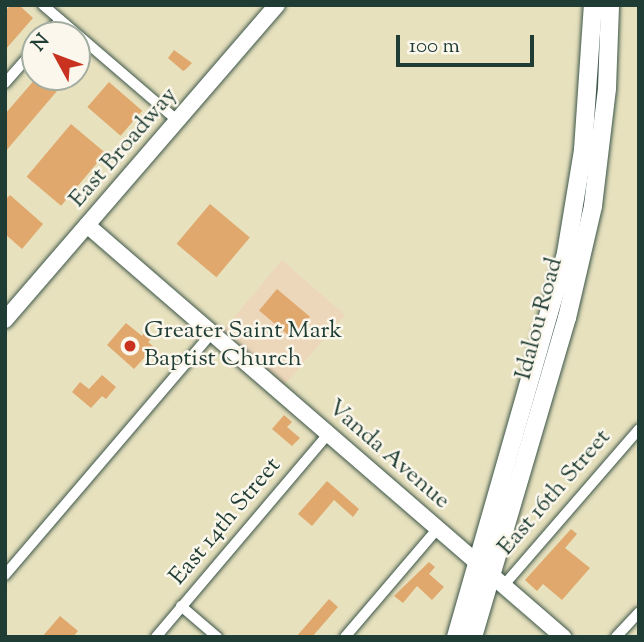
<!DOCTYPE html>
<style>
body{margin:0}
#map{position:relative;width:644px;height:642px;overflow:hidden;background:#e7e1be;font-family:"Sorts Mill Goudy",serif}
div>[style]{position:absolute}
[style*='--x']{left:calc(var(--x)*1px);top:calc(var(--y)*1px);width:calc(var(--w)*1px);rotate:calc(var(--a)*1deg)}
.built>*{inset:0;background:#ecd7ba}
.building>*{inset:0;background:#e0a86d;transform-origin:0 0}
.roads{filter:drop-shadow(0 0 2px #3d5649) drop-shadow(0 0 2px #3d5649)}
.street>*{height:10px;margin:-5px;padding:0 5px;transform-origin:5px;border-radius:5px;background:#fff}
.secondary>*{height:16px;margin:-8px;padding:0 8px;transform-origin:8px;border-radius:8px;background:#fff}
.primary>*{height:18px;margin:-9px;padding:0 9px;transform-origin:9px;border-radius:9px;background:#fff}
.dots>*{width:19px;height:19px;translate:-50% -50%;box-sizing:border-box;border:4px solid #fbf7ec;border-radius:50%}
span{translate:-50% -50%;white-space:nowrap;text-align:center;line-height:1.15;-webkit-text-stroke:5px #fbf7ec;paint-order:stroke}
.street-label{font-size:24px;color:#1f3d34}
.poi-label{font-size:24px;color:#1f3d34}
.left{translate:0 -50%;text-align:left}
.frame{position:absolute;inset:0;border:7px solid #1f3d34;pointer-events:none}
.north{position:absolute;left:21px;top:21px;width:70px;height:70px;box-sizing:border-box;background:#fbf7ec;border:2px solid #a3ada2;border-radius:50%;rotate:311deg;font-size:19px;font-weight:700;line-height:28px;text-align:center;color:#1f3d34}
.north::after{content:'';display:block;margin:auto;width:24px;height:32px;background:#c8321e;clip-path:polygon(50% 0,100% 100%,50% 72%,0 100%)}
.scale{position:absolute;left:396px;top:35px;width:138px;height:32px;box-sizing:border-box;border:4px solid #1f3d34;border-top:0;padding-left:9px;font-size:21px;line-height:24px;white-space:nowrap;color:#1f3d34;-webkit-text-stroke:5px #fbf7ec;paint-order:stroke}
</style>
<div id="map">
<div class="built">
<div style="clip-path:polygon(282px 260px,345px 315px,284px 385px,225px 332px,225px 328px)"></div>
</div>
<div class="building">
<div style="clip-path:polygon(11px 5px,19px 5px,33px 18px,5px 50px,5px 11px)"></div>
<div style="clip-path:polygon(174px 50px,192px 63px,185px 70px,183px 71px,168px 58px)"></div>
<div style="clip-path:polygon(37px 77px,69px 77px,5px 152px,5px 114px)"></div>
<div style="left:109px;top:82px;width:44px;height:33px;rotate:41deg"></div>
<div style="left:71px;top:124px;width:45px;height:69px;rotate:40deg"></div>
<div style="clip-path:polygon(10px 195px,43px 224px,22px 249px,5px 234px,5px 200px)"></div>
<div style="left:210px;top:204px;width:52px;height:52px;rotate:40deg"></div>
<div style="left:277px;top:289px;width:43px;height:28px;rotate:40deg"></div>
<div style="clip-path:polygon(126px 323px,142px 336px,144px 333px,151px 339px,148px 342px,154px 347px,134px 369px,107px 345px)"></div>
<div style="clip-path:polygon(102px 375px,116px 387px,106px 399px,102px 396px,91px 408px,72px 392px,80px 382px,89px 389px)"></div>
<div style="clip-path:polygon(284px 415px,292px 422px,287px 427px,300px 438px,292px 446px,272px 429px)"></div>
<div style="clip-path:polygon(327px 481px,359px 509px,353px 517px,334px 500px,312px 526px,298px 514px)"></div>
<div style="clip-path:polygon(571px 529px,577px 534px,565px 548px,590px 568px,562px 600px,543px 584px,537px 591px,525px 580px)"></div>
<div style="clip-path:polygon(429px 562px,435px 567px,429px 574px,444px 587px,432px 600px,417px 586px,403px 603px,394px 596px)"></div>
<div style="clip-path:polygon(329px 599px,338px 607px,312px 637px,296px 637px)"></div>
<div style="clip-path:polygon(60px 616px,78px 631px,73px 637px,42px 637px)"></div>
</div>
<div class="roads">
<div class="street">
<div style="--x:43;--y:5;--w:178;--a:40.7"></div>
<div style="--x:47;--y:35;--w:20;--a:-49"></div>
<div style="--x:5;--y:83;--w:45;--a:-48.6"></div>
<div style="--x:5;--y:575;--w:318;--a:-49.5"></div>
<div style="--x:504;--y:585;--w:206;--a:-49.1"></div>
<div style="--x:181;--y:606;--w:48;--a:40.7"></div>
<div style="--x:156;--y:637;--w:266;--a:-49.7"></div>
<div style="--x:345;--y:637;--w:143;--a:-49.5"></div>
<div style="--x:616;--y:637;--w:34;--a:-47"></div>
</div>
<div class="secondary">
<div style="--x:87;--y:225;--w:630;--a:40.88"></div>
<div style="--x:5;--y:320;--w:416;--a:-49.2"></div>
</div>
<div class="primary">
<div style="--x:456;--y:637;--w:399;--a:-74"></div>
<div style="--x:566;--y:253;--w:104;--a:-80.6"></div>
<div style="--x:583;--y:150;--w:145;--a:-86.1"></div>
<div style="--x:473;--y:637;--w:333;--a:-73.6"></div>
<div style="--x:567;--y:318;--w:115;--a:-76.9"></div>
<div style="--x:593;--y:206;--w:119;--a:-83.2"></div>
<div style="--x:607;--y:88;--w:83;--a:-87.9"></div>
</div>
</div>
<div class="dots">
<div style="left:130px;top:346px;background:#c8321e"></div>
</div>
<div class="street-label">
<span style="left:124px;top:148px;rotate:-49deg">East Broadway</span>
<span style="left:540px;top:319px;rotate:-75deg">Idalou Road</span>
<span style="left:388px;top:455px;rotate:41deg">Vanda Avenue</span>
<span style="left:555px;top:493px;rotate:-49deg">East 16th Street</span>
<span style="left:226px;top:522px;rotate:-50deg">East 14th Street</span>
</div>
<div class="poi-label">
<span class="left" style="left:144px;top:346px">Greater Saint Mark<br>Baptist Church</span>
</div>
<div class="frame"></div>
<div class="north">N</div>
<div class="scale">100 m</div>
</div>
